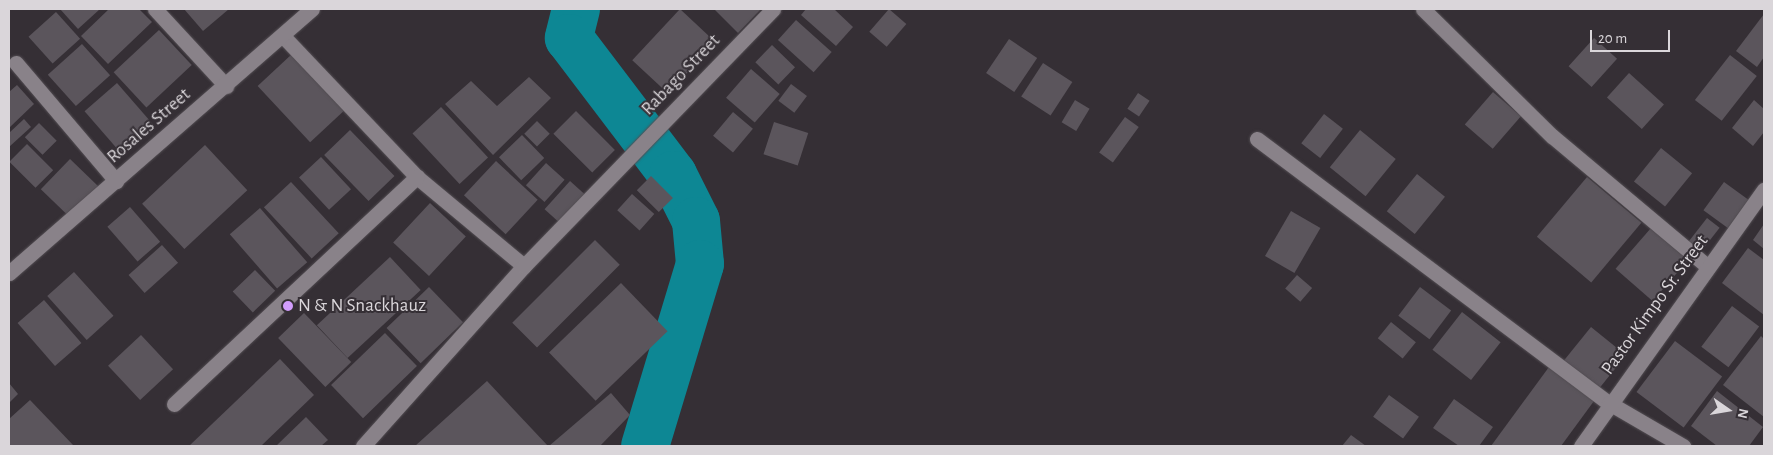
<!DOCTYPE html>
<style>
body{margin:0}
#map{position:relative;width:1773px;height:455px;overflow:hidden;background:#352f35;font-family:"Alegreya Sans",sans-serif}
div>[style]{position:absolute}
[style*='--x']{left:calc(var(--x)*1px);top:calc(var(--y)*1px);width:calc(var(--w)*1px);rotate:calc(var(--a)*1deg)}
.river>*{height:48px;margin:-24px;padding:0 24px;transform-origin:24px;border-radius:24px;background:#0d8794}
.building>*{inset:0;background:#5b555c;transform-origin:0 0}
.roads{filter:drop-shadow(0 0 1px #524d52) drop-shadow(0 0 1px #524d52)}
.minor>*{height:15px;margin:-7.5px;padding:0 7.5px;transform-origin:7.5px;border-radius:7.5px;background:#898289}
.dots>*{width:14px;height:14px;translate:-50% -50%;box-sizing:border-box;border:2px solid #352f35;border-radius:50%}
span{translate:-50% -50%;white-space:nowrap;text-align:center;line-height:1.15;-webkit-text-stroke:4px #352f35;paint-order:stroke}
.street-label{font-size:19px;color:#dad6da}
.poi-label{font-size:19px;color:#dad6da}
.left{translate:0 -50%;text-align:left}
.frame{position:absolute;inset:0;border:10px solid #dad6da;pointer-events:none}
.north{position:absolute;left:1703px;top:385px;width:50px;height:50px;-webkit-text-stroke:4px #352f35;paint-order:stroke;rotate:103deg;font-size:14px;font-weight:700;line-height:20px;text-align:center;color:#dad6da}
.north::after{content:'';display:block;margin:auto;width:18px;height:22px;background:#dad6da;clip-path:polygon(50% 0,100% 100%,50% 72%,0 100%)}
.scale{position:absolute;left:1590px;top:30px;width:80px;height:22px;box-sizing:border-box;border:2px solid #dad6da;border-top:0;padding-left:6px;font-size:15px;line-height:18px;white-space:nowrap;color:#dad6da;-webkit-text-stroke:4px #352f35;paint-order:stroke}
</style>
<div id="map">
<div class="river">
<div style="--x:576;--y:9;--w:30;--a:104"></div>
<div style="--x:569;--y:38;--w:172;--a:52.8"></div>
<div style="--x:673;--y:175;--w:51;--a:63.4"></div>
<div style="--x:696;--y:221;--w:43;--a:84.7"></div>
<div style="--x:700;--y:264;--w:190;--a:106.8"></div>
</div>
<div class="building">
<div style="clip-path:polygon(60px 9px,100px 9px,78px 29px)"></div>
<div style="clip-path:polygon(109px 9px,139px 9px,152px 22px,108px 64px,81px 36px)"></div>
<div style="clip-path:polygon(184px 9px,229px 9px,203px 31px)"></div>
<div style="left:680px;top:9px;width:49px;height:70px;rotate:43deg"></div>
<div style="clip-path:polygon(714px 9px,761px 9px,738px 33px)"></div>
<div style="clip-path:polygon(806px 9px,834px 9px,853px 27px,836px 46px,801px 15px)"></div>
<div style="left:889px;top:9px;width:23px;height:30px;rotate:41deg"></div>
<div style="left:56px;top:12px;width:36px;height:37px;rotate:48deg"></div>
<div style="clip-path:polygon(1764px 14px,1764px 57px,1757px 67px,1736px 51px)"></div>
<div style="left:796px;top:20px;width:48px;height:27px;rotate:42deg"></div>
<div style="left:159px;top:30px;width:48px;height:62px;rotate:47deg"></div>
<div style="left:1594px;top:38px;width:31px;height:38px;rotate:42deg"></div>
<div style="left:1009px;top:39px;width:34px;height:41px;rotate:34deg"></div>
<div style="left:82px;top:44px;width:42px;height:46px;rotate:48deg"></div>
<div style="left:772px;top:45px;width:32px;height:24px;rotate:44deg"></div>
<div style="left:292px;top:54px;width:77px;height:47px;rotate:47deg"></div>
<div style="left:1730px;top:55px;width:34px;height:57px;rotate:38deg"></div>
<div style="left:1043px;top:63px;width:35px;height:40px;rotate:33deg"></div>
<div style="left:751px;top:69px;width:38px;height:38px;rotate:41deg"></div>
<div style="left:1629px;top:73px;width:47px;height:33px;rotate:42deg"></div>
<div style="clip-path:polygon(529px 77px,551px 98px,493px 155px,445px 104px,471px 81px,497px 106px)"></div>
<div style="left:117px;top:83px;width:56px;height:43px;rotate:49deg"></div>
<div style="left:791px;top:84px;width:20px;height:21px;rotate:37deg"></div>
<div style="clip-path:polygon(17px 85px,34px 104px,9px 128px,9px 92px)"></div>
<div style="left:1493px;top:92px;width:37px;height:43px;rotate:41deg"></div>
<div style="left:1138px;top:93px;width:14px;height:19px;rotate:34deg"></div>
<div style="left:1075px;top:100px;width:17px;height:26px;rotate:31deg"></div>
<div style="clip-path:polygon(1754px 100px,1764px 109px,1764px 132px,1753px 146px,1732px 128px)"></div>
<div style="left:441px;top:107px;width:69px;height:39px;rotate:47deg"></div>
<div style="left:576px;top:111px;width:55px;height:32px;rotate:45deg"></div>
<div style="left:733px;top:112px;width:26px;height:31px;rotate:40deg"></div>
<div style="left:1324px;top:114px;width:24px;height:37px;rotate:38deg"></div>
<div style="left:1125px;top:117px;width:17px;height:44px;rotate:36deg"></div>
<div style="clip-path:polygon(24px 119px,31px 127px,9px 147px,9px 133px)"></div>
<div style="left:537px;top:121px;width:18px;height:18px;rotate:45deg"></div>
<div style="left:774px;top:122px;width:36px;height:34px;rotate:18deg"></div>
<div style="left:39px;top:123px;width:25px;height:20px;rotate:45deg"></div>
<div style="left:350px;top:130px;width:64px;height:36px;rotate:46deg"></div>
<div style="left:1360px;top:130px;width:46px;height:48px;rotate:39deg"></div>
<div style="left:522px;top:135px;width:32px;height:32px;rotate:46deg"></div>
<div style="left:27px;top:144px;width:37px;height:25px;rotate:45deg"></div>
<div style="left:205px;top:145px;width:62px;height:86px;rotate:47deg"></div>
<div style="left:1661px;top:148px;width:40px;height:43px;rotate:39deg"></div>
<div style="left:321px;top:157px;width:44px;height:30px;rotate:47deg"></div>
<div style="left:70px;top:159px;width:40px;height:42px;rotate:44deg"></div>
<div style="left:496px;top:161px;width:57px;height:47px;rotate:43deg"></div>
<div style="left:546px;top:163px;width:25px;height:30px;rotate:42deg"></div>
<div style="left:1417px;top:174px;width:36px;height:48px;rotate:39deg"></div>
<div style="left:651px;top:176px;width:31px;height:20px;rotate:45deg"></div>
<div style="left:1587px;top:177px;width:71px;height:78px;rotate:40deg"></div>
<div style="left:570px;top:181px;width:25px;height:38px;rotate:42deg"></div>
<div style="left:291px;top:182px;width:70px;height:37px;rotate:47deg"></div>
<div style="left:1724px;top:182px;width:31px;height:35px;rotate:36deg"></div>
<div style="left:632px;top:194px;width:30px;height:22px;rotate:42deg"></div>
<div style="left:430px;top:203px;width:49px;height:54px;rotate:43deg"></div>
<div style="left:130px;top:207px;width:46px;height:30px;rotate:49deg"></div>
<div style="left:260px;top:208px;width:72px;height:40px;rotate:49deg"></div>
<div style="left:1291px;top:211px;width:34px;height:52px;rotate:30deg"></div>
<div style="left:1707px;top:218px;width:16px;height:31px;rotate:38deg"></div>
<div style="clip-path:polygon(1764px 224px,1764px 249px,1753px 240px)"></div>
<div style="left:1651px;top:228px;width:49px;height:54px;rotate:41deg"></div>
<div style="left:595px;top:240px;width:35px;height:117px;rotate:45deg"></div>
<div style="left:162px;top:245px;width:24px;height:45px;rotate:48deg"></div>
<div style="clip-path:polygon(1748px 248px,1764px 260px,1764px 315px,1722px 283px)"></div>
<div style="left:390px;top:257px;width:45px;height:100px;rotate:47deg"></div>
<div style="left:255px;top:270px;width:29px;height:31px;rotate:46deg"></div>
<div style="left:74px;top:272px;width:59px;height:36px;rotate:48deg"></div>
<div style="left:1297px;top:275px;width:20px;height:18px;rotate:41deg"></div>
<div style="left:621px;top:283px;width:67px;height:100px;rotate:46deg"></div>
<div style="left:429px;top:287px;width:49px;height:59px;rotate:46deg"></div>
<div style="left:1420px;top:287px;width:39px;height:36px;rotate:37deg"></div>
<div style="left:44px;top:300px;width:57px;height:35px;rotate:49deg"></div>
<div style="left:1732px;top:306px;width:34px;height:51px;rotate:37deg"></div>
<div style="left:1462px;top:312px;width:49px;height:48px;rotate:38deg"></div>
<div style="left:304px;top:313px;width:68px;height:36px;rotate:46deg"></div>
<div style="left:1391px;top:322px;width:32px;height:21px;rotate:39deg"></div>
<div style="left:1591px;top:327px;width:45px;height:44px;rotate:39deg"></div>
<div style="left:385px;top:333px;width:46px;height:75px;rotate:46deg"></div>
<div style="left:141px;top:335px;width:47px;height:45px;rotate:47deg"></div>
<div style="clip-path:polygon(1761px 336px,1764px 339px,1764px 417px,1723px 385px)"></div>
<div style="left:1675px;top:341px;width:59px;height:64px;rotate:37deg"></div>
<div style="clip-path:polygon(280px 359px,314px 395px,261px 446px,189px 446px)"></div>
<div style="clip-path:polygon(1549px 367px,1594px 401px,1561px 446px,1491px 446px)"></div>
<div style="clip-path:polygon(487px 381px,548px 446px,415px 446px)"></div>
<div style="clip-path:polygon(9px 383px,18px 394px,9px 403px)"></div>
<div style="clip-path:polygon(1717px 391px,1763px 427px,1749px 446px,1717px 446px,1691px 426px)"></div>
<div style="clip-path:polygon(611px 393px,630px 415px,600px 446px,549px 446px)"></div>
<div style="left:1389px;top:395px;width:37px;height:27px;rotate:36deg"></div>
<div style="clip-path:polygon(1454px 399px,1493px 427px,1479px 446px,1459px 446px,1433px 428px)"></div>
<div style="clip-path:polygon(30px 400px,74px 446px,9px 446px,9px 419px)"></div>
<div style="clip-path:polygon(306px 417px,328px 440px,321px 446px,276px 446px)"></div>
<div style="clip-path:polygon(1351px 435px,1366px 446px,1342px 446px)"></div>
</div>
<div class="roads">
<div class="minor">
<div style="--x:155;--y:9;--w:105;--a:47.3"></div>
<div style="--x:1423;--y:9;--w:181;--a:44.6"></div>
<div style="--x:1552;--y:136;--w:202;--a:40"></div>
<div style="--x:284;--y:37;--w:193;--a:46.5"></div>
<div style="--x:417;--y:177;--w:139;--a:39.8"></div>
<div style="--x:16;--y:63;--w:155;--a:49.7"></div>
<div style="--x:1257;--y:139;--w:440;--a:36.9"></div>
<div style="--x:1609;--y:403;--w:86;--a:30.2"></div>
<div style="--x:9;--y:273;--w:402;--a:-41.1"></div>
<div style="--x:174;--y:404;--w:333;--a:-43.1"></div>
<div style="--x:363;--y:446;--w:241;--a:-48.2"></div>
<div style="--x:524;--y:266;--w:358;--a:-45.9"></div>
<div style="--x:1581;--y:446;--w:315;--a:-54.5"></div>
</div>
</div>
<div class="dots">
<div style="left:288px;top:306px;background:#d29dfd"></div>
</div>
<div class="street-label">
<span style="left:681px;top:75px;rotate:-46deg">Rabago Street</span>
<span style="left:149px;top:126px;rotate:-41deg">Rosales Street</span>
<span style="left:1655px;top:305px;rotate:-54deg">Pastor Kimpo Sr. Street</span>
</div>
<div class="poi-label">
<span class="left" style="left:298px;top:306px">N &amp; N Snackhauz</span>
</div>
<div class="frame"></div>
<div class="north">N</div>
<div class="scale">20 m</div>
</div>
